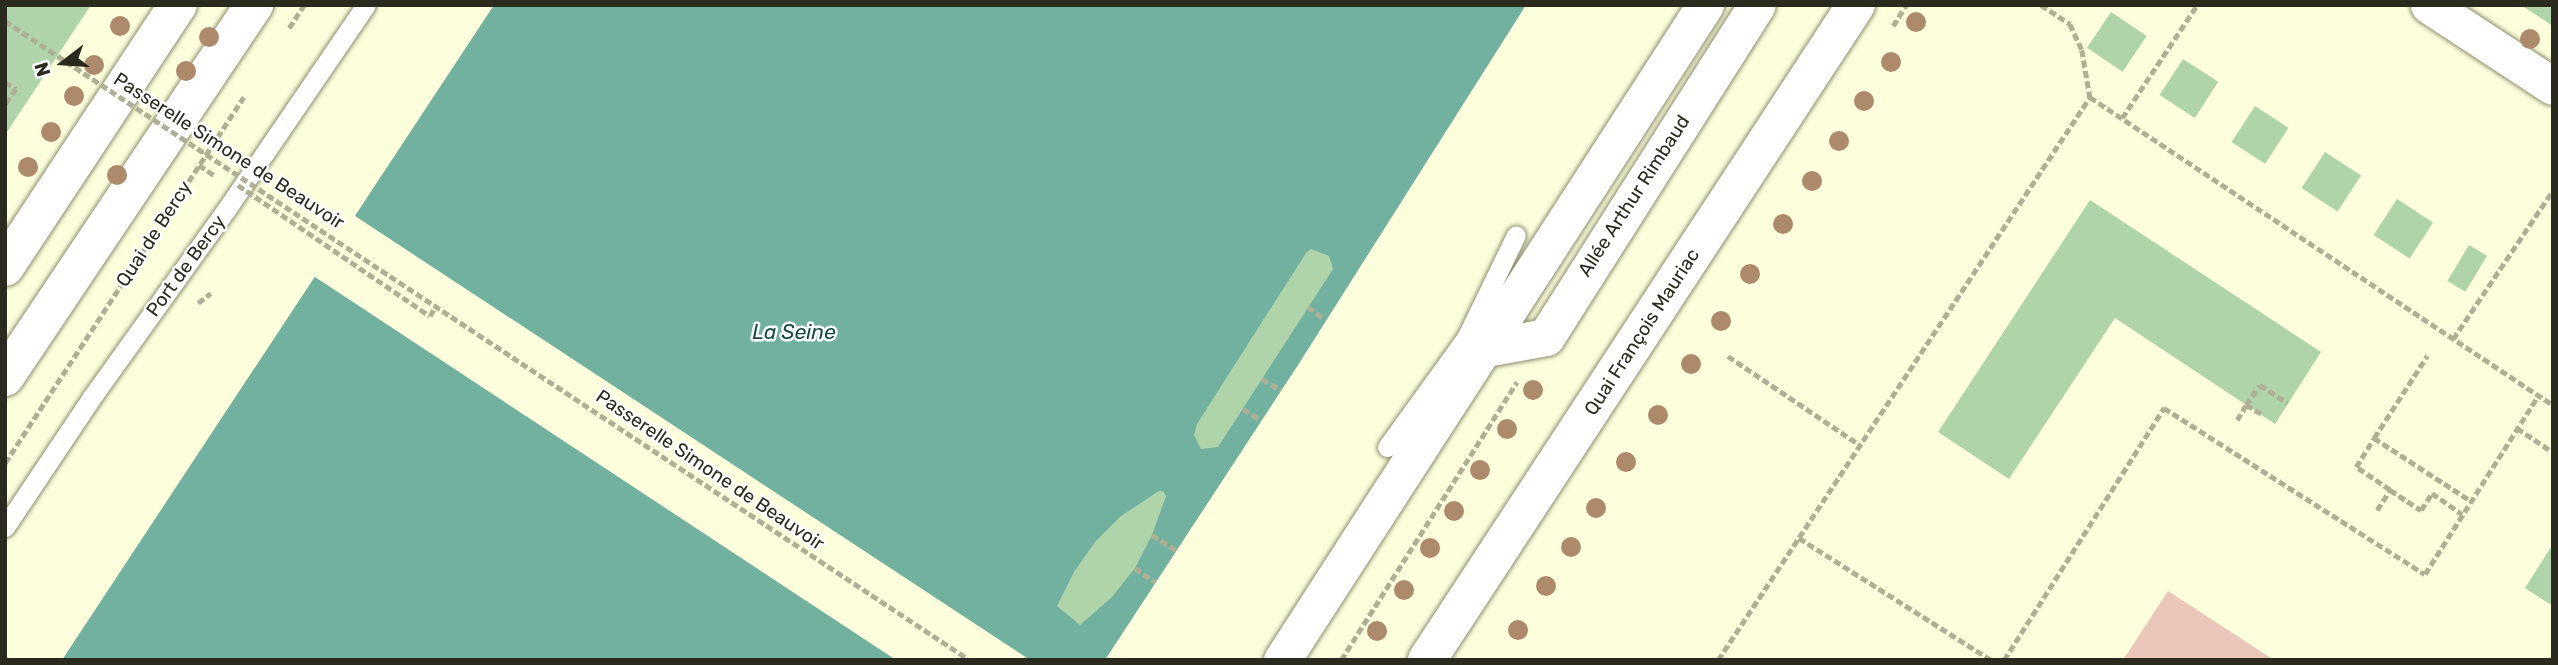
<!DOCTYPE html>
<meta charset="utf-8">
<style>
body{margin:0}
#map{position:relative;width:2558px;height:665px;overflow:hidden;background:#fdfedc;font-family:Rubik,sans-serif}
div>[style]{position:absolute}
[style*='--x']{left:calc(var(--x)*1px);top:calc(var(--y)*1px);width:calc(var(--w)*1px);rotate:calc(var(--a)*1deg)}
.green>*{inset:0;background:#eac7ba}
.water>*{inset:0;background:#72b1a0}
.pier>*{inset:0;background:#fdfedc}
.building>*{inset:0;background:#afd4aa;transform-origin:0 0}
.path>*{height:4.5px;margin-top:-2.25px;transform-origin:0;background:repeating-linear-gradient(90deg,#afaf95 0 7px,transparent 0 10.5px)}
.roads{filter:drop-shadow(0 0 2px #8c8d6e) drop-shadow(0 0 2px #8c8d6e)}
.lane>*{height:19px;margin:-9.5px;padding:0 9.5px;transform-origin:9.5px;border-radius:9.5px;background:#fff}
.street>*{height:37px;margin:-18.5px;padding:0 18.5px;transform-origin:18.5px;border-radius:18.5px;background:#fff}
.primary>*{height:38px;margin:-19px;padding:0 19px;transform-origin:19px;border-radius:19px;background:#fff}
.path-bridge>*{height:4.5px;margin-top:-2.25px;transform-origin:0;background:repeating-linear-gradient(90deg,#afaf95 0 7px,transparent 0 10.5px)}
.trees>*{width:20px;height:20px;margin:-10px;border-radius:50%;background:#ad8a6b}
span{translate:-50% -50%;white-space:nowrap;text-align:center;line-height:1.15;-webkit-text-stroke:5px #fff;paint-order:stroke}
.street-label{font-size:19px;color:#2a2a1e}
.water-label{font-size:21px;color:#154c3f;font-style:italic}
.frame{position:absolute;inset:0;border:7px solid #2a2a1e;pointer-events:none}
.north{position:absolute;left:28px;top:28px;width:70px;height:70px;-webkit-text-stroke:5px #fff;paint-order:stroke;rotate:253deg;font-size:19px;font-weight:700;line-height:28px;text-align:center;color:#2a2a1e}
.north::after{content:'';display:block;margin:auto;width:24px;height:32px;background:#2a2a1e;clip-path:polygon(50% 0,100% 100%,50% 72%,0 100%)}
</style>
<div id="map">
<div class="green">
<div style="clip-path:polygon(2168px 591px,2274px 660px,2123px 660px)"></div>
</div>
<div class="water">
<div style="clip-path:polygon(494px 5px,1526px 5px,1298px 365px,1105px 660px,62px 660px)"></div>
</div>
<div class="pier">
<div style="clip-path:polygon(352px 214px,1030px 660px,896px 660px,312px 275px)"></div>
</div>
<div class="building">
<div style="clip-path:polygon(5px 5px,91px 5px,5px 135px)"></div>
<div style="clip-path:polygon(2521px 5px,2553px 5px,2553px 26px,2547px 22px)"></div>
<div style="left:2111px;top:12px;width:43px;height:43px;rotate:34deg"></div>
<div style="left:2183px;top:59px;width:42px;height:43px;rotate:33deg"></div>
<div style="left:2255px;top:106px;width:40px;height:43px;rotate:33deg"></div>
<div style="left:2325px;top:152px;width:43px;height:43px;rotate:33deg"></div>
<div style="left:2397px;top:199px;width:43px;height:43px;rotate:33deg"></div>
<div style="clip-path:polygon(2090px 200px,2321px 352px,2275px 424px,2115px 318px,2009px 479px,1938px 432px)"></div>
<div style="left:2469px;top:245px;width:21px;height:42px;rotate:31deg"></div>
<div style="clip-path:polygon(1311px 249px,1329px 256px,1333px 269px,1218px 447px,1201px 449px,1194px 435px,1197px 424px,1306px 253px)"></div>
<div style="clip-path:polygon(1159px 491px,1163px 491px,1166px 496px,1152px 535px,1135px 568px,1112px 597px,1080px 625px,1057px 606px,1074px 572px,1095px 542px,1121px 516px)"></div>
<div style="clip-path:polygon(2553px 544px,2553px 606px,2525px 588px)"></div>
</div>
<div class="path">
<div style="--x:2041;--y:5;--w:35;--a:33"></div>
<div style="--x:2070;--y:24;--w:29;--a:65"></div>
<div style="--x:2082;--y:50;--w:48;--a:80.3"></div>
<div style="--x:1893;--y:26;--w:25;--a:-58"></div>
<div style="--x:289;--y:28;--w:27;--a:-57"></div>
<div style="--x:5;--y:82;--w:13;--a:32"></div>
<div style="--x:16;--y:89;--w:19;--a:125"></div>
<div style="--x:2122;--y:118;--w:136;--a:-56.4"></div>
<div style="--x:199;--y:165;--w:18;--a:34"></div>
<div style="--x:198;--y:303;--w:16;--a:-38"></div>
<div style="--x:1308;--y:307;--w:21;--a:37"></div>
<div style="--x:2453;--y:339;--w:176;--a:-56.1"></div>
<div style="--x:1728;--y:356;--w:159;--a:34"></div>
<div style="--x:1262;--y:379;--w:22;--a:30"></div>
<div style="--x:1243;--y:409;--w:21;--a:31"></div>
<div style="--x:2261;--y:414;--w:17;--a:-149"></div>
<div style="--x:2246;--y:405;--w:24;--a:-55"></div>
<div style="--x:2260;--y:385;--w:33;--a:33"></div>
<div style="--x:2237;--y:420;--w:17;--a:-59"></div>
<div style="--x:2246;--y:405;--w:4;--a:34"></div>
<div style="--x:2517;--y:428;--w:43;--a:33.7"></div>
<div style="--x:2374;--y:438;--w:98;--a:-57.1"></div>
<div style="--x:5;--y:463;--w:437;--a:-56.9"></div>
<div style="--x:2390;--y:490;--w:37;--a:33"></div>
<div style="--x:2421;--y:510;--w:20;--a:-57"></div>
<div style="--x:2432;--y:493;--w:37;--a:35"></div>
<div style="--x:2377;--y:510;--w:24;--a:-57"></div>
<div style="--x:2390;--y:490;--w:41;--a:-145.9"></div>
<div style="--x:2356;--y:467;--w:34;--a:-58"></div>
<div style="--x:2374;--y:438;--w:116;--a:33"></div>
<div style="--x:1152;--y:535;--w:28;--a:32"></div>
<div style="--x:1799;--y:538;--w:227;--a:32.4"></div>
<div style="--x:1135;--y:568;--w:24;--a:35"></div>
<div style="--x:967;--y:660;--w:2;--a:0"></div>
<div style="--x:1341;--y:660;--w:329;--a:-57.7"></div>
<div style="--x:1718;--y:660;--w:675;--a:-56.55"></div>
<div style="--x:2090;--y:97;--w:556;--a:33.63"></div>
<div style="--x:2004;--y:660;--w:299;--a:-57.6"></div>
<div style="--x:2164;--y:408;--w:309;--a:32.5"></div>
<div style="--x:2425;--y:574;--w:211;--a:-57.6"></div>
</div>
<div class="roads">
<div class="lane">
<div style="--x:1466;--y:338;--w:114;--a:-64.1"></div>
<div style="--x:1387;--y:447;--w:135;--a:-54.1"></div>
<div style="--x:1466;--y:338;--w:22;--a:27"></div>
<div style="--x:5;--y:527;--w:156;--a:-56.2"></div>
<div style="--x:92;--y:397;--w:230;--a:-54.4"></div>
<div style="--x:226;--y:210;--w:248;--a:-55.7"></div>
</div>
<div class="street">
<div style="--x:2429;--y:5;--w:148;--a:33.2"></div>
<div style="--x:1486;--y:348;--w:61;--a:-10.4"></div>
<div style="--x:1546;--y:337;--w:393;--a:-57.6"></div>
<div style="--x:1282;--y:660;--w:780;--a:-57.15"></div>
</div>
<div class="primary">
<div style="--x:5;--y:267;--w:314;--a:-56.6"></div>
<div style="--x:5;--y:377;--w:448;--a:-56.2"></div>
<div style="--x:1427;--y:660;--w:783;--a:-56.78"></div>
</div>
</div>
<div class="path-bridge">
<div style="--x:5;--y:21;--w:1155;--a:33.52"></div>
<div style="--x:238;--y:185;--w:232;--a:34.3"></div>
<div style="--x:430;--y:316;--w:13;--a:-61"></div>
</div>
<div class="trees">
<div style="left:1916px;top:22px"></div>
<div style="left:120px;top:26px"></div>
<div style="left:209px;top:37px"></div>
<div style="left:2530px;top:39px"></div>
<div style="left:1891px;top:62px"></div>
<div style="left:94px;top:65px"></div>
<div style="left:186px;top:71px"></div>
<div style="left:74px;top:96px"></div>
<div style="left:1864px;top:101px"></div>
<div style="left:51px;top:132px"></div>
<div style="left:1839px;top:141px"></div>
<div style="left:28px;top:167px"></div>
<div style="left:117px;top:175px"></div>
<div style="left:1812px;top:181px"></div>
<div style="left:1783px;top:224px"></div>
<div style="left:1750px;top:274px"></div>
<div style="left:1721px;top:321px"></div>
<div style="left:1691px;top:364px"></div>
<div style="left:1533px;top:390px"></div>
<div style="left:1658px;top:415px"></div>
<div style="left:1507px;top:429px"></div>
<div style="left:1626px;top:462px"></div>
<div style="left:1480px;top:470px"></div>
<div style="left:1596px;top:508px"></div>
<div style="left:1454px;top:511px"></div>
<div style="left:1571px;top:547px"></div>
<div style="left:1430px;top:548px"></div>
<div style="left:1546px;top:586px"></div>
<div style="left:1404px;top:590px"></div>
<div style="left:1518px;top:630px"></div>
<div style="left:1377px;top:631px"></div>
</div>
<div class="street-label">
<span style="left:229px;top:151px;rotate:33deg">Passerelle Simone de Beauvoir</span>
<span style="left:1634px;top:196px;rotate:-57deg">Allée Arthur Rimbaud</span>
<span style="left:154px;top:234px;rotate:-57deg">Quai de Bercy</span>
<span style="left:186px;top:266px;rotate:-54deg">Port de Bercy</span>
<span style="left:1642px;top:332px;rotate:-57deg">Quai François Mauriac</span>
<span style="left:710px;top:470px;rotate:34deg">Passerelle Simone de Beauvoir</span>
</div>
<div class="water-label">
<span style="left:794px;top:332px">La Seine</span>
</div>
<div class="frame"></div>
<div class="north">N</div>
</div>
